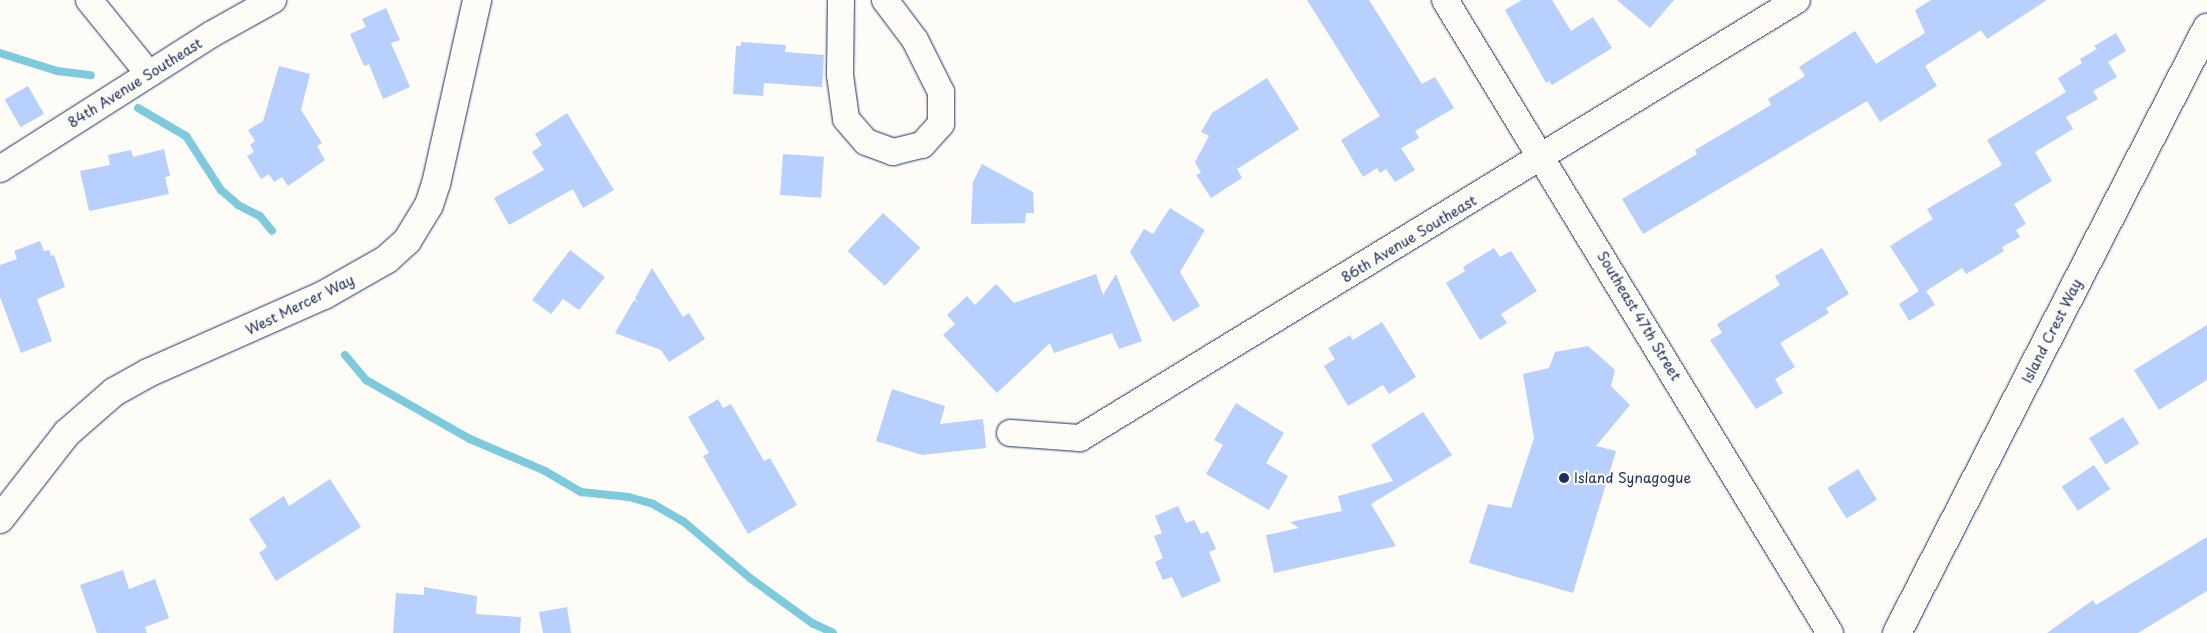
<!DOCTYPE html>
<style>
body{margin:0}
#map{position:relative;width:2207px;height:633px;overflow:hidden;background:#fdfcf7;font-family:"Playpen Sans",sans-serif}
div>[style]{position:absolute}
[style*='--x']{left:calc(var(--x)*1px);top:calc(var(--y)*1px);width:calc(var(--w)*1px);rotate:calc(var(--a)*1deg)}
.stream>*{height:8px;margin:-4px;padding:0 4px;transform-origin:4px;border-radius:4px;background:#7dcadc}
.building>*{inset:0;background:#b8d0fe;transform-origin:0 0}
.roads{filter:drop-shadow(0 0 1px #1b2f5e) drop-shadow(0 0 1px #1b2f5e)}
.street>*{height:26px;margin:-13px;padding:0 13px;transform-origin:13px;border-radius:13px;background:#fdfcf7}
.secondary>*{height:28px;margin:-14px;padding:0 14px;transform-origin:14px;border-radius:14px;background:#fdfcf7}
.dots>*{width:14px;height:14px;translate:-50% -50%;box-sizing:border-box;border:2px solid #fdfcf7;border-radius:50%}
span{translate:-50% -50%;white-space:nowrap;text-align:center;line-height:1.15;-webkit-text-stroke:4px #fdfcf7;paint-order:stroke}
.street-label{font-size:14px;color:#1b2f5e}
.poi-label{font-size:14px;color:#1b2f5e}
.left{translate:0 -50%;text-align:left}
</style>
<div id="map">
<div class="stream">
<div style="--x:0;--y:53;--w:60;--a:17.5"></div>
<div style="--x:57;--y:71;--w:34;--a:7"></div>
<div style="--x:138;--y:108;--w:56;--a:30.3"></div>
<div style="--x:186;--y:136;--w:64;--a:57.1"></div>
<div style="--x:221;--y:190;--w:23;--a:41"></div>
<div style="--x:238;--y:205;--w:25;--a:27"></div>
<div style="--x:260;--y:216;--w:19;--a:51"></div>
<div style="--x:345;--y:355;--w:33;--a:50"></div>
<div style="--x:366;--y:380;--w:120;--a:29.6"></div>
<div style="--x:470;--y:439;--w:82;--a:23.1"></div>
<div style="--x:545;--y:471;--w:42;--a:30.3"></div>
<div style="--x:581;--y:492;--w:48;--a:5.9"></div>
<div style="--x:629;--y:497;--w:25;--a:16"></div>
<div style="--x:653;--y:504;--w:34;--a:30"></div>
<div style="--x:683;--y:521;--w:88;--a:40.4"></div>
<div style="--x:750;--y:578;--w:77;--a:36"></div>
<div style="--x:812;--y:623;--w:23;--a:25"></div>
</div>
<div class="building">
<div style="clip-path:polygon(1307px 0,1369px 0,1422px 84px,1435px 77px,1454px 108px,1415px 131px,1419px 138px,1401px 148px,1415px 170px,1395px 182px,1386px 169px,1380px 173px,1377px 168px,1363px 177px,1341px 140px,1380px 116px)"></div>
<div style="clip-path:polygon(1522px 0,1552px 0,1571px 31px,1593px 17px,1612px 48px,1552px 85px,1549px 81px,1546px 83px,1505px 10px)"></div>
<div style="clip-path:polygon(1617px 0,1674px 0,1650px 28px)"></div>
<div style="clip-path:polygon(1931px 0,2047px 0,1987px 39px,1981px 30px,1925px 66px,1937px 86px,1880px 122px,1867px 101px,1643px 234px,1622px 199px,1697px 154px,1695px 150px,1771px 105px,1768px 99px,1805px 76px,1799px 67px,1855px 31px,1876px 64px,1925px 33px,1915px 10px)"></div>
<div style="clip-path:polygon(386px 8px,400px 40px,391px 43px,410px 87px,383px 99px,369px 64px,364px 66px,350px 34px,366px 27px,362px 19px)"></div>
<div style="clip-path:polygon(2116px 33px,2126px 51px,2108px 62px,2117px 77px,2093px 91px,2098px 99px,2066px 117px,2073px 129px,2035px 152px,2052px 181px,2014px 204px,2026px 224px,2016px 230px,2020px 237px,2002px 247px,2004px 251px,1966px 274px,1962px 268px,1926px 291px,1935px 305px,1909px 321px,1899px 304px,1919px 291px,1890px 246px,1933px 219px,1927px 209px,2002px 165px,1987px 140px,2066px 92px,2058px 78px,2082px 63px,2080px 59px,2097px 49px,2094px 46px)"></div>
<div style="clip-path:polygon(741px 42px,786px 45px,785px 52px,824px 55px,822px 87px,764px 83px,763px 96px,733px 94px,736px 46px,741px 46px)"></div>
<div style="clip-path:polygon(279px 66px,310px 74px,301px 110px,322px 143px,317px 146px,325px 160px,288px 186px,282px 177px,274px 182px,269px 174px,261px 179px,247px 156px,254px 152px,250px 145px,255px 141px,248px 130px,263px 121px)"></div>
<div style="clip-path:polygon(1267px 78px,1299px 129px,1237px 169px,1242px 178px,1211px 198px,1196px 175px,1201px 173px,1195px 162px,1209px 136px,1201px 132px,1212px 113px)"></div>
<div style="left:28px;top:86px;width:32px;height:27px;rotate:60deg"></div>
<div style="clip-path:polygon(567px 113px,614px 190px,583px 208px,573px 189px,509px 225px,494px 198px,544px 170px,532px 152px,542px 145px,535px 134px)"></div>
<div style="clip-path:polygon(164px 149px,170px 176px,165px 177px,169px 194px,89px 211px,80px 171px,110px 165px,108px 155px,131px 150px,133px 157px)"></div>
<div style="left:783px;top:154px;width:41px;height:41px;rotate:4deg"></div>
<div style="clip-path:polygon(982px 164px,1033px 192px,1034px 213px,1026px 213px,1025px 223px,971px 224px,973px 182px)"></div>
<div style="clip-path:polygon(1170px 208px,1205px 230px,1180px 272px,1200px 306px,1173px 322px,1130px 252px,1144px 229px,1153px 234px)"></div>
<div style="left:883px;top:213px;width:51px;height:52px;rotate:43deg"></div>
<div style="clip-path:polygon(40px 241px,44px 251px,49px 250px,51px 256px,54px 255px,65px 287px,37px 299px,52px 341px,21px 353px,0 297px,0 265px,17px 259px,14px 251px)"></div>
<div style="clip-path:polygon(1494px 248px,1500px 257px,1511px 251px,1537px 291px,1501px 314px,1507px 323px,1480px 340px,1446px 283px,1465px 271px,1463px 267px)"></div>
<div style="clip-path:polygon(1822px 248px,1849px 294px,1826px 308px,1829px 313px,1780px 343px,1795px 367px,1775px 379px,1783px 393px,1756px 409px,1710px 340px,1722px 333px,1717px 324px,1780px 285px,1775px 276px)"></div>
<div style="clip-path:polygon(570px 250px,605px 277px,579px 310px,563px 299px,551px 314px,532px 300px)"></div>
<div style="clip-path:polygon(652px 268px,683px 317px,689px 313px,705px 339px,669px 362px,661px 350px,615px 333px,634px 300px,638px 303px,635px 298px)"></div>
<div style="clip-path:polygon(1096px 274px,1103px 295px,1116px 274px,1142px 341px,1119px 349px,1112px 333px,1054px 353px,1050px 343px,997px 393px,943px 335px,955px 324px,947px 315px,967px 296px,975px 305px,996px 284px,1014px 303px)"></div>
<div style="clip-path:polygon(1382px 322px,1416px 377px,1389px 394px,1383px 385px,1348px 406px,1324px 366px,1335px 359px,1328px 348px,1350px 335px,1353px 340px)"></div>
<div style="clip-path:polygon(2207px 325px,2207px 380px,2159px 410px,2134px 370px)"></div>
<div style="clip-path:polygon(1588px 346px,1615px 370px,1611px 386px,1630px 405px,1596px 446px,1616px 451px,1573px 593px,1469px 563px,1488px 504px,1511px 508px,1534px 438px,1523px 374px,1549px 368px,1555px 352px)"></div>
<div style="clip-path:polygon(892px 389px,945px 406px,940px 424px,983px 419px,986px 448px,922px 455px,876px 441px)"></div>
<div style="clip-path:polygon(718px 399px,723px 408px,731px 404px,764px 461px,770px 458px,797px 505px,748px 534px,703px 456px,709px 453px,688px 417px)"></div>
<div style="clip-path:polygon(1236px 403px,1284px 433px,1266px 463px,1288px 476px,1269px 510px,1206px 474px,1223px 445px,1214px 440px)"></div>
<div style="clip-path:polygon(1423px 412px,1452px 455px,1371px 504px,1396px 546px,1274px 573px,1266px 535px,1299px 528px,1290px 522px,1342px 511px,1338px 496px,1393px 481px,1371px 445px)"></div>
<div style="left:2123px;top:417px;width:31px;height:40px;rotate:58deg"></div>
<div style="left:2094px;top:465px;width:29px;height:39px;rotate:56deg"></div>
<div style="left:1858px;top:469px;width:36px;height:36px;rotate:58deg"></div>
<div style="clip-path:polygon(330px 479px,361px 527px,276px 581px,259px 553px,267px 547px,249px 519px,284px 496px,289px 506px)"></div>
<div style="clip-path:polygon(1178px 506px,1186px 523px,1194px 520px,1201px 534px,1208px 531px,1216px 549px,1209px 552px,1221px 581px,1182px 598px,1172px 577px,1163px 580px,1155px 562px,1163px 558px,1154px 536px,1162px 533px,1155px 516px)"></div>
<div style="clip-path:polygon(2207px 537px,2207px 591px,2138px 633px,2047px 633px,2093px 600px,2096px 605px)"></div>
<div style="clip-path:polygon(123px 570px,129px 589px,155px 579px,169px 618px,145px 627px,147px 633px,97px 633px,80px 585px)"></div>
<div style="clip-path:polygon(424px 587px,477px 596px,476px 614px,521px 617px,520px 633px,393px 633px,396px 593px,424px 595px)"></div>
<div style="clip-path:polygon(567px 607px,571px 633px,543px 633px,539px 612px)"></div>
</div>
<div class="roads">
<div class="street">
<div style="--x:89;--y:0;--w:95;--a:51"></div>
<div style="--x:841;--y:0;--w:75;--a:90.8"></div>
<div style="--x:840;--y:75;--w:44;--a:82.2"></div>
<div style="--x:846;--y:119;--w:30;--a:49"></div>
<div style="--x:866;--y:142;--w:29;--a:20"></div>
<div style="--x:893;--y:152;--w:30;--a:-14"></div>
<div style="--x:922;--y:145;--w:28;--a:-48"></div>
<div style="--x:941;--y:124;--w:32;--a:-90"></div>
<div style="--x:941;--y:92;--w:58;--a:-116.6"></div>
<div style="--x:915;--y:40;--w:50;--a:-126.9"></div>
<div style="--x:1445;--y:0;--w:741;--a:58.69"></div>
<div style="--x:0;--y:169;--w:251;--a:-32.5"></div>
<div style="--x:212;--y:34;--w:70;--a:-29.1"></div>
<div style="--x:1010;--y:433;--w:70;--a:4.1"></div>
<div style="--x:1080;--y:438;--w:840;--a:-31.42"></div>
</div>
<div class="secondary">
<div style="--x:0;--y:519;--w:109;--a:-52.1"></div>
<div style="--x:67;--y:433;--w:62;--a:-41.1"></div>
<div style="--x:114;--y:392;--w:39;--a:-29"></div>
<div style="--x:148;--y:373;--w:193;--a:-23.9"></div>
<div style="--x:324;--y:295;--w:73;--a:-29.7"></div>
<div style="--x:387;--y:259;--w:27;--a:-42"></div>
<div style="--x:407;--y:241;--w:42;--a:-58.6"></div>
<div style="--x:429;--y:205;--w:22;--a:-72"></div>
<div style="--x:436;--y:184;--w:189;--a:-77.4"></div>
<div style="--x:1897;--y:633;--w:680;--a:-62.87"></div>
</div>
</div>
<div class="dots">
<div style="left:1564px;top:478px;background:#1b2f5e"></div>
</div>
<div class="street-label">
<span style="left:135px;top:83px;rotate:-32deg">84th Avenue Southeast</span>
<span style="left:1409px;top:239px;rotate:-31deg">86th Avenue Southeast</span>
<span style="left:300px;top:305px;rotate:-26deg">West Mercer Way</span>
<span style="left:1639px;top:316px;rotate:59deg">Southeast 47th Street</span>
<span style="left:2052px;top:331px;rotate:-63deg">Island Crest Way</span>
</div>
<div class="poi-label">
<span class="left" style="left:1574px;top:478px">Island Synagogue</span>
</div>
</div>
